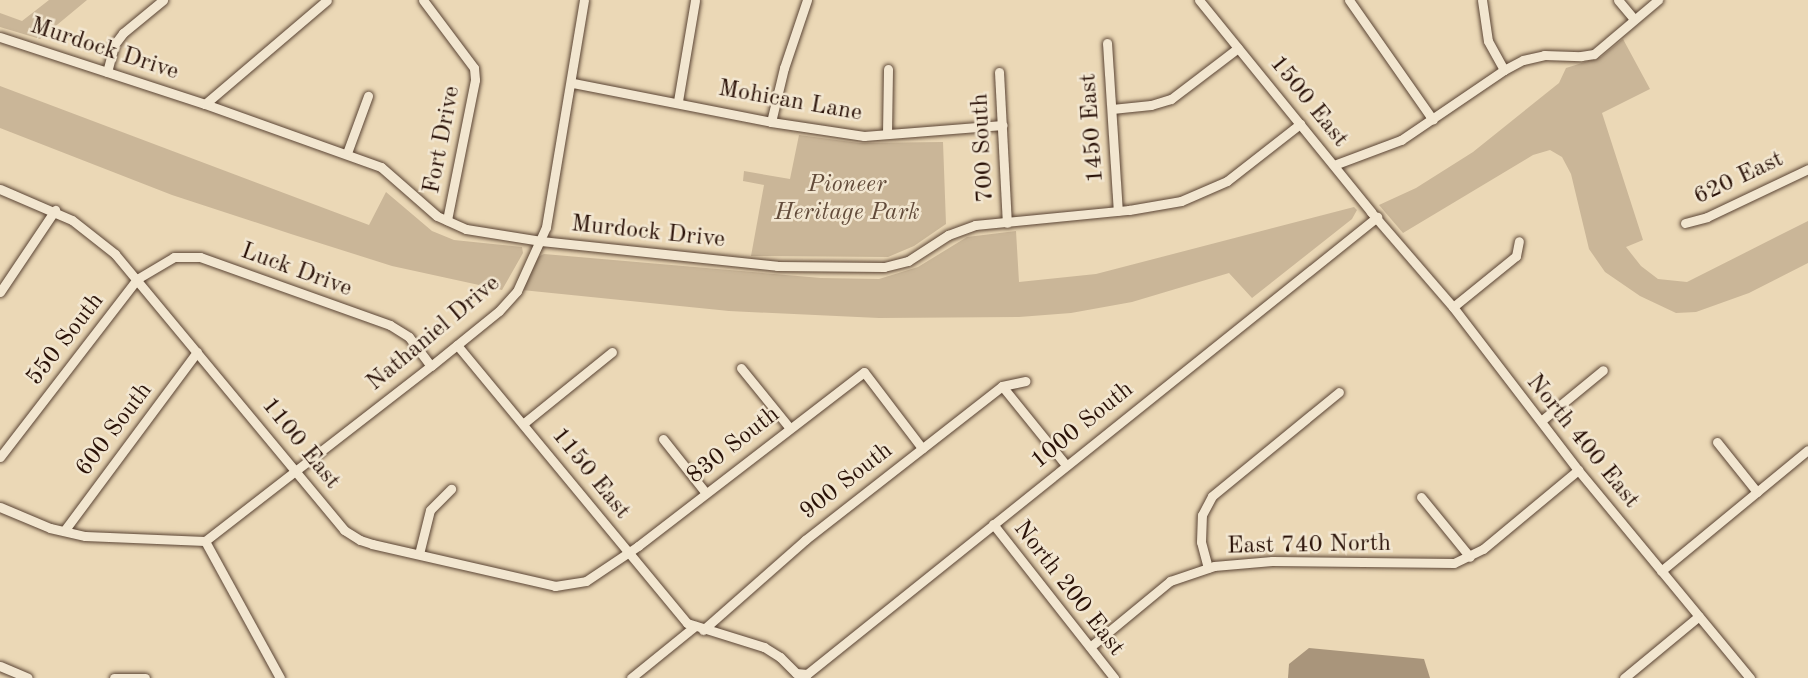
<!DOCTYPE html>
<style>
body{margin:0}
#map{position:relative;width:1808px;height:678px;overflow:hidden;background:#ebd8b6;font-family:"Old Standard TT",serif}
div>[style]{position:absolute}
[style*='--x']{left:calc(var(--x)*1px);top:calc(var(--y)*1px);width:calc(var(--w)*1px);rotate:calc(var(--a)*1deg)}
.green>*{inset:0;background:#cab698}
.water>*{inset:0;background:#a9957b}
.roads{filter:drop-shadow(0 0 2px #5a4434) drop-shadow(0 0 2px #5a4434)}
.minor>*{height:9px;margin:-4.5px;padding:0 4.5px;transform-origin:4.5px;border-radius:4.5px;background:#f2e6d0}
span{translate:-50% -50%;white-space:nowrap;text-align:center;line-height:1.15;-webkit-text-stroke:5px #f2e6d0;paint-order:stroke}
.street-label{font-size:24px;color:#2a1208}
.park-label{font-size:24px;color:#624b3a;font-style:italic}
</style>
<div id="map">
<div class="green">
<div style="clip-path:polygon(49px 0,87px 0,40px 39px,0 27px,0 13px,22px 21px)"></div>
<div style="clip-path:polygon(1623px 39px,1650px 89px,1602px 113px,1643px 240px,1626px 247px,1641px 266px,1658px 279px,1687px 282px,1808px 221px,1808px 263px,1749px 293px,1696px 312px,1676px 313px,1640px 296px,1605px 272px,1589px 249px,1571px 174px,1562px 157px,1550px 150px,1533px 155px,1403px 233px,1379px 205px,1416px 188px,1473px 152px,1559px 83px,1566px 68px,1601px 57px)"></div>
<div style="clip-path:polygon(0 86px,369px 225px,386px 192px,432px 231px,454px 240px,522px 247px,523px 253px,502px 290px,392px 266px,291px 234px,172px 195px,0 128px)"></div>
<div style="clip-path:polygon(799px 135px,859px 143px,943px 142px,946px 224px,914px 246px,888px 257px,751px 256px,764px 185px,743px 181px,744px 171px,790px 179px)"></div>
<div style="clip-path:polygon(1354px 207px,1357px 210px,1352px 219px,1252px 298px,1229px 273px,1132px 302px,1071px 313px,1019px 317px,879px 318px,729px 311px,522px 290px,536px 258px,544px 254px,821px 278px,879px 279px,918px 267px,967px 237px,1016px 231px,1019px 282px,1096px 274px)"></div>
</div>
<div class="water">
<div style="clip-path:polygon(1309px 648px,1424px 659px,1430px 678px,1288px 678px,1289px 664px)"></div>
</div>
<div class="roads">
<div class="minor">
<div style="--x:423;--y:0;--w:85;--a:53.1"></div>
<div style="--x:474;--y:68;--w:12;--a:85"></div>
<div style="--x:475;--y:80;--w:143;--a:101.3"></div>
<div style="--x:1199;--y:0;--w:273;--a:50.9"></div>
<div style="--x:1371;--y:212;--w:125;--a:49.2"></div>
<div style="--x:1453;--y:307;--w:205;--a:52.5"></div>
<div style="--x:1578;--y:470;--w:270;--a:50.4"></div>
<div style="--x:1349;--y:0;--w:146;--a:55"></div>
<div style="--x:1482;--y:0;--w:41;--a:81.7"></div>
<div style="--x:1488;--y:41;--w:33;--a:61"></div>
<div style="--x:1618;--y:0;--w:25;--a:50"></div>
<div style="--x:0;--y:37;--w:216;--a:18.1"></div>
<div style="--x:205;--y:104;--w:187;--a:19.7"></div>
<div style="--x:381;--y:167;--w:74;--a:41.2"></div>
<div style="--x:437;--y:216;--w:32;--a:24"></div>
<div style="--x:466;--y:229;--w:76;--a:9.1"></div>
<div style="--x:541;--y:241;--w:237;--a:6"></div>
<div style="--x:777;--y:266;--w:107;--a:0.5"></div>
<div style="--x:884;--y:267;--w:25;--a:-14"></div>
<div style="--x:908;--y:261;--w:48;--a:-33"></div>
<div style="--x:948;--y:235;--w:29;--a:-20"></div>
<div style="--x:975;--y:225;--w:155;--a:-5.6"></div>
<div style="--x:1129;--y:210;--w:53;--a:-9.8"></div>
<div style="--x:1181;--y:201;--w:50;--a:-23.5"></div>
<div style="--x:1227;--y:181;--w:93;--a:-38"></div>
<div style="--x:1107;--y:43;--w:168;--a:86.3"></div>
<div style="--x:107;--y:72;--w:28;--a:-75"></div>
<div style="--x:114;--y:45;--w:15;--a:-53"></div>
<div style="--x:123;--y:33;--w:52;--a:-39.5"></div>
<div style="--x:999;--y:72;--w:151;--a:87"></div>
<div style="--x:573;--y:83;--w:202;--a:11.1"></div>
<div style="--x:771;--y:122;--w:94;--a:8.6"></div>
<div style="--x:864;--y:136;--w:139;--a:-4.5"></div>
<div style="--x:678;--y:101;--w:102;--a:-80.4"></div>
<div style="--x:205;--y:104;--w:160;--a:-40.4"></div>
<div style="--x:1112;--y:109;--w:39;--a:-6"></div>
<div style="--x:1151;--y:105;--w:21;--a:-17"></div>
<div style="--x:1171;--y:99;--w:84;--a:-37.3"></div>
<div style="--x:771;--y:122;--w:56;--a:-76.5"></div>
<div style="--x:784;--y:68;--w:72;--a:-71.3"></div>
<div style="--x:887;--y:134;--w:65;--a:-89.1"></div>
<div style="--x:347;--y:153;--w:61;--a:-69.8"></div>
<div style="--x:1334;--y:165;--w:72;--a:-20.5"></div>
<div style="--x:1401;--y:140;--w:125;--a:-34.2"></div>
<div style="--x:1504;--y:70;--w:21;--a:-28"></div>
<div style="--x:1523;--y:60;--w:22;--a:-13"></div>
<div style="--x:1544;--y:55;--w:37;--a:2"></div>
<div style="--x:1581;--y:56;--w:13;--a:-9"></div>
<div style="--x:1594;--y:54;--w:84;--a:-40.2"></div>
<div style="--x:0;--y:189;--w:78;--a:23.3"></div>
<div style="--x:72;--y:220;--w:55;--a:38.3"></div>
<div style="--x:115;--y:254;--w:359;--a:50.3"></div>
<div style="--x:344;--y:530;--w:19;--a:32"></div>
<div style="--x:360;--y:540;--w:13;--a:18"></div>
<div style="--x:372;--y:544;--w:188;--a:12.9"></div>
<div style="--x:555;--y:586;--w:31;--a:-9"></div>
<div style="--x:586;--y:581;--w:63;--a:-33.9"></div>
<div style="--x:638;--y:546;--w:285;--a:-37.6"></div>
<div style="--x:864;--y:372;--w:96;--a:52.7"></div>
<div style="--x:1685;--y:223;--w:23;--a:-15"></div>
<div style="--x:1707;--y:217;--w:112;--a:-25.4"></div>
<div style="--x:0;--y:292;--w:99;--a:-56.1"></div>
<div style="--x:1453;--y:307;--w:81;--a:-39"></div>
<div style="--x:1516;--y:256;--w:15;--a:-79"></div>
<div style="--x:457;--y:345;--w:361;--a:50.4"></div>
<div style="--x:687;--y:623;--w:81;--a:17.3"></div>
<div style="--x:764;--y:647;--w:19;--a:32"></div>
<div style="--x:780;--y:657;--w:23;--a:45"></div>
<div style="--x:796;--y:673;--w:11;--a:5"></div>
<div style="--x:807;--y:674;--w:731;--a:-38.72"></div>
<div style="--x:741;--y:368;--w:76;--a:50.9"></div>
<div style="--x:1002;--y:386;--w:102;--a:51"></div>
<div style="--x:1541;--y:421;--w:80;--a:-39.4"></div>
<div style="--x:524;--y:423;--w:113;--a:-38.9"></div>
<div style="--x:663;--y:439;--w:68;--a:51.6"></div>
<div style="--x:1717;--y:442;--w:64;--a:51.3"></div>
<div style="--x:0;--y:457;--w:225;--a:-52.4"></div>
<div style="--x:137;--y:279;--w:43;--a:-30.7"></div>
<div style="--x:174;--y:257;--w:26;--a:0"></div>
<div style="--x:200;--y:257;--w:202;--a:19.7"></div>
<div style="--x:390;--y:325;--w:22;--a:32"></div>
<div style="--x:409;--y:337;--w:36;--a:53"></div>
<div style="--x:1421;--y:497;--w:77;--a:50.8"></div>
<div style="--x:0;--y:507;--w:54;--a:22.8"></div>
<div style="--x:50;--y:528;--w:36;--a:13"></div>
<div style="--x:85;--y:536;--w:120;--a:2.4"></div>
<div style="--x:993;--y:524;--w:196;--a:51.8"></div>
<div style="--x:64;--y:531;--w:223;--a:-53.4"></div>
<div style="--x:205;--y:541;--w:286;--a:-37.8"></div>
<div style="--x:431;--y:366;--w:87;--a:-39"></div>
<div style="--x:499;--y:311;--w:27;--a:-48"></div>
<div style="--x:517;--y:291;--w:70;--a:-65.6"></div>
<div style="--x:546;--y:227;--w:230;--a:-80.5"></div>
<div style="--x:205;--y:541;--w:156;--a:61.3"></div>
<div style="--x:419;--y:554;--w:45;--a:-76"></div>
<div style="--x:430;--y:510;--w:30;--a:-45"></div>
<div style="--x:1208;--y:568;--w:27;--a:-105"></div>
<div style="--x:1201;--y:542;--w:27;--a:-88"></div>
<div style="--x:1202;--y:515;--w:21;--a:-62"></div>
<div style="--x:1212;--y:496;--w:164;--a:-39.3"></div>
<div style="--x:1661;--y:571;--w:190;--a:-39.5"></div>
<div style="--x:703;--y:630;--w:136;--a:-41.4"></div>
<div style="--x:805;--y:540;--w:250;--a:-38"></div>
<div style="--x:1002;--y:386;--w:24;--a:-12"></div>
<div style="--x:1090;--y:647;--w:104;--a:-39.5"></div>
<div style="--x:1170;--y:581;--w:46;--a:-18.8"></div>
<div style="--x:1214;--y:566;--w:58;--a:-4.9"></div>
<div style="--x:1272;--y:561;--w:182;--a:0.6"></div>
<div style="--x:1454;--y:563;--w:32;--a:-26"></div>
<div style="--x:1483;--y:549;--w:124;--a:-39.7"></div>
<div style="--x:0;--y:666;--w:30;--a:23"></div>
<div style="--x:114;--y:678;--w:31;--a:0"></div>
<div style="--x:631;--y:678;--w:82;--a:-39.1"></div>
<div style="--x:1624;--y:678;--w:97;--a:-39.6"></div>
</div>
</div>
<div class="street-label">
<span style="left:104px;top:50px;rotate:18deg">Murdock Drive</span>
<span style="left:790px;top:102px;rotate:10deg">Mohican Lane</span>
<span style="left:1308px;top:102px;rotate:51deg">1500 East</span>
<span style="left:1093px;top:128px;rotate:-94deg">1450 East</span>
<span style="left:443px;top:140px;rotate:-79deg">Fort Drive</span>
<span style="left:984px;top:148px;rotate:-93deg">700 South</span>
<span style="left:1739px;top:179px;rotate:-25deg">620 East</span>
<span style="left:648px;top:233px;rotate:6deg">Murdock Drive</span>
<span style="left:296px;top:271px;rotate:20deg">Luck Drive</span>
<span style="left:434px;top:334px;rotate:-40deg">Nathaniel Drive</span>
<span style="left:66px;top:340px;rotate:-52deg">550 South</span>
<span style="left:1083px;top:426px;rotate:-39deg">1000 South</span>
<span style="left:115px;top:430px;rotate:-53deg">600 South</span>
<span style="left:1582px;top:442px;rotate:51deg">North 400 East</span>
<span style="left:300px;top:444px;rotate:51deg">1100 East</span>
<span style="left:734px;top:446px;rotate:-38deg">830 South</span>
<span style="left:590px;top:474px;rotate:51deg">1150 East</span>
<span style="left:847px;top:482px;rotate:-38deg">900 South</span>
<span style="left:1309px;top:546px;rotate:-1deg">East 740 North</span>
<span style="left:1068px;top:589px;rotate:52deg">North 200 East</span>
</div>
<div class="park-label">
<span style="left:847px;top:200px">Pioneer<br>Heritage Park</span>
</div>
</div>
